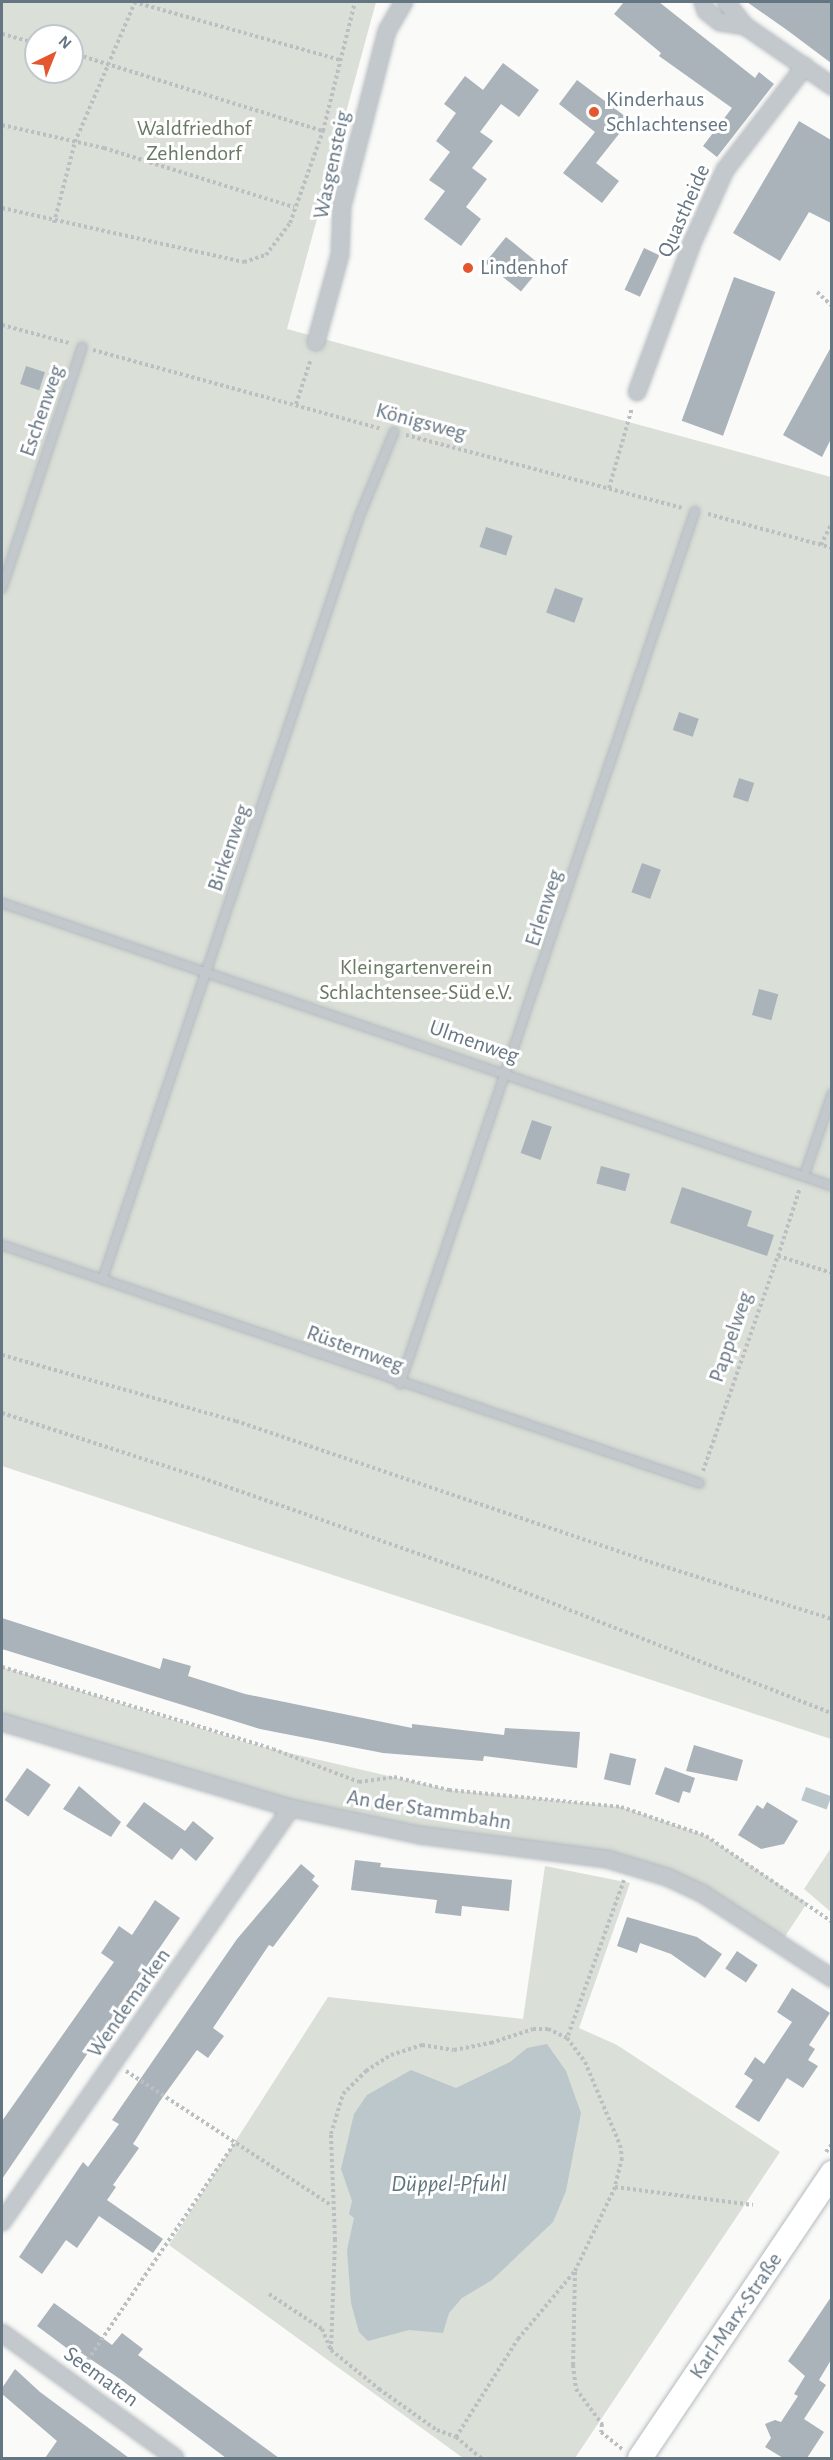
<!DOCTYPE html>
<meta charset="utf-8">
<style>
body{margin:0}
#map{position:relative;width:833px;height:2460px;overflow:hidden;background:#fafaf8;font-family:"Alegreya Sans",sans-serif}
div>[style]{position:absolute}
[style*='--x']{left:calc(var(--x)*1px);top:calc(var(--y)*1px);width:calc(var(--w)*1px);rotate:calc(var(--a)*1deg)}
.green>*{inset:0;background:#dadfd7}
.water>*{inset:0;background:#bbc7cb;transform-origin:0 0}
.building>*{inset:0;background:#aab3b9;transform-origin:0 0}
.path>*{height:4px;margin-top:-2px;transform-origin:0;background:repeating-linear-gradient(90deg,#bbbfc2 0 3px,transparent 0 6px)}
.roads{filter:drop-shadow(0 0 2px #b3babf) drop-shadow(0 0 2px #b3babf)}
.lane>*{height:8px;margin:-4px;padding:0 4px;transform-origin:4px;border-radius:4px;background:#c3c8cc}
.street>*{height:16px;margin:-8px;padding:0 8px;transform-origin:8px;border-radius:8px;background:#c3c8cc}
.secondary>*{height:24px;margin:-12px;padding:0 12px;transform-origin:12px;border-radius:12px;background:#fff}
.dots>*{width:16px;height:16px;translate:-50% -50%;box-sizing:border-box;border:3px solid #fff;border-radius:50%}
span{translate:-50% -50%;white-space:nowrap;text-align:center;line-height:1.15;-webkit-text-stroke:6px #fff;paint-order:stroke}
.poi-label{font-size:22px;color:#657683}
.left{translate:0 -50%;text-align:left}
.park-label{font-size:22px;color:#687a64}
.street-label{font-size:22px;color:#657683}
.water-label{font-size:24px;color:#60757c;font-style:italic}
.frame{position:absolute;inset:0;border:3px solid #657683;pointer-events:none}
.north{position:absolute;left:24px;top:24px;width:60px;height:60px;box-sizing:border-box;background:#fff;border:2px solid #c1c8cd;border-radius:50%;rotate:43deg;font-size:16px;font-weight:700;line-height:24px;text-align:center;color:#657683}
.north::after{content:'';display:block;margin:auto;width:21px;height:27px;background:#e4572e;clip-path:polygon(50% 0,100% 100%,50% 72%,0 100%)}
</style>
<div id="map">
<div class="green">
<div style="clip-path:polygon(evenodd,2px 2px,376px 2px,287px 329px,831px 477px,831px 1739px,2px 1466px,2px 2px,36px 36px,72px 36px,72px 72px,36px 72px,36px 36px)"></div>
<div style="clip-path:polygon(2px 1667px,255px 1745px,449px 1790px,621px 1807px,706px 1836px,807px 1903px,780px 1944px,667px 1877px,419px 1835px,2px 1722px)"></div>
<div style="clip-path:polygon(831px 1848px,831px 1912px,804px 1889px)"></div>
<div style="clip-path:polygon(545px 1866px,630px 1883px,579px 2028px,617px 2045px,780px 2152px,575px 2458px,463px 2458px,169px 2245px,328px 1997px,523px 2019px)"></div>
</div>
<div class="water">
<div style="left:806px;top:1787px;width:27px;height:14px;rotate:20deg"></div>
<div style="clip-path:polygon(547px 2044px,566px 2071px,581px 2113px,566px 2191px,553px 2222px,492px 2280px,462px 2298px,449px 2313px,443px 2333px,409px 2330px,368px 2341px,359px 2332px,351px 2303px,347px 2250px,354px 2218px,349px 2214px,352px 2201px,341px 2169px,354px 2114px,367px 2095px,411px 2070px,456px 2088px,510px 2062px,527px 2048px)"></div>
</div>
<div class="building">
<div style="clip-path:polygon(624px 2px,659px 2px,755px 78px,759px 72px,774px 84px,717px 157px,703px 146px,732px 108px,659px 56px,661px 53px,614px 14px)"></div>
<div style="clip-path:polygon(747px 2px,831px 2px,831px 63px,787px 30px)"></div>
<div style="clip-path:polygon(503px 63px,539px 90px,519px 117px,501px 104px,480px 132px,493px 141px,472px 168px,487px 179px,466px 207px,481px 219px,461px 246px,424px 219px,445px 191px,429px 180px,450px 152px,436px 141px,456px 113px,444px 104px,465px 76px,483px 90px)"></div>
<div style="clip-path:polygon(577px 80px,630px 120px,596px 163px,619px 181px,602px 203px,563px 173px,595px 132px,559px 104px)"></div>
<div style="clip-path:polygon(799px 121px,831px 140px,831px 223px,809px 212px,780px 261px,733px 233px)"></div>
<div style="left:506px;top:237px;width:46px;height:33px;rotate:39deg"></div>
<div style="left:644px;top:248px;width:17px;height:46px;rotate:25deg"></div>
<div style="left:734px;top:277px;width:44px;height:153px;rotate:20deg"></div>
<div style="clip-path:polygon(831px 347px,831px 439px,822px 457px,783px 435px)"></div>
<div style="left:26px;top:366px;width:20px;height:19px;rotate:18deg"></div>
<div style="left:486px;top:527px;width:28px;height:21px;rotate:18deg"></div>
<div style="left:555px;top:588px;width:30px;height:26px;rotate:20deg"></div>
<div style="left:679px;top:712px;width:21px;height:19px;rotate:19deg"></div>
<div style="left:739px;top:778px;width:16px;height:20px;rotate:18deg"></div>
<div style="left:642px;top:863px;width:20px;height:31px;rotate:20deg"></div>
<div style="left:759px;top:989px;width:20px;height:27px;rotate:15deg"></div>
<div style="left:532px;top:1120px;width:21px;height:35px;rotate:19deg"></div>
<div style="left:601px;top:1166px;width:30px;height:18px;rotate:15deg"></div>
<div style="clip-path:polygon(682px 1187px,752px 1211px,747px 1226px,774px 1235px,767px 1256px,670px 1223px)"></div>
<div style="clip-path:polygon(2px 1618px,160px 1669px,163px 1658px,191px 1666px,188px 1676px,245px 1694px,412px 1728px,412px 1724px,504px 1735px,505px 1728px,580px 1732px,577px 1768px,484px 1756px,483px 1761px,383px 1753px,260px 1729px,2px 1649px)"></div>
<div style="clip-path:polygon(694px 1745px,743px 1760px,737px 1781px,686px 1771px)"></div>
<div style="left:610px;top:1753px;width:27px;height:27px;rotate:13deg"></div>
<div style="clip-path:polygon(665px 1767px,695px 1778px,690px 1793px,683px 1791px,679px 1803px,655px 1794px)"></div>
<div style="left:27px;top:1768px;width:29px;height:39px;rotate:35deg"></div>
<div style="clip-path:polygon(79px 1786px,121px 1822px,111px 1837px,63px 1809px)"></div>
<div style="clip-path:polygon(144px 1802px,185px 1831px,193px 1821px,214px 1838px,196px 1861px,181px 1848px,172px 1860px,126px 1826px)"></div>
<div style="clip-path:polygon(767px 1802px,798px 1821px,784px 1844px,761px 1849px,738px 1835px,757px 1805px,763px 1809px)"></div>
<div style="clip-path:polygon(355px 1860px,381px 1863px,380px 1867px,512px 1880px,509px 1911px,462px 1906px,461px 1916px,435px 1913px,437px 1900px,351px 1890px)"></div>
<div style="clip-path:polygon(301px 1864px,315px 1876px,312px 1880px,319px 1886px,273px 1947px,269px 1945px,213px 2028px,224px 2036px,208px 2058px,197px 2050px,160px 2101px,133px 2144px,139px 2148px,113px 2185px,116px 2187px,107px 2200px,163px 2239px,153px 2253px,99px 2216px,77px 2248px,66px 2240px,42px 2274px,19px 2257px,83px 2162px,88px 2167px,119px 2124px,112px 2120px,237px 1939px)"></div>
<div style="clip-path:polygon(155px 1900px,180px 1918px,2px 2179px,2px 2121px,114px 1962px,101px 1953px,119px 1926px,132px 1935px)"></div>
<div style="clip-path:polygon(627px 1917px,697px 1937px,722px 1954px,705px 1978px,671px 1954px,640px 1943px,637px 1953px,617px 1946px)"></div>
<div style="left:737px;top:1951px;width:25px;height:21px;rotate:34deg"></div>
<div style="clip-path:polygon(792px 1988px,830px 2013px,809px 2045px,815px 2049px,808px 2060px,818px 2066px,803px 2088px,787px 2078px,759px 2122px,735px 2107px,753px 2080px,744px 2074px,755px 2057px,764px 2064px,792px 2022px,777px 2012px)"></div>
<div style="clip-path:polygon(831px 2297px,831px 2360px,819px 2380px,826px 2385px,804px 2419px,824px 2432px,807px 2458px,783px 2458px,765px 2447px,771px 2438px,765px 2424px,775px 2420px,781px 2422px,798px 2396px,794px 2394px,805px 2376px,788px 2361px)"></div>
<div style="clip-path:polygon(54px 2303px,112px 2345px,122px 2333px,143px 2349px,138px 2355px,279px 2458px,226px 2458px,120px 2379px,74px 2348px,72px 2352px,37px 2326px)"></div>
<div style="clip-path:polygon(15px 2369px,40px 2392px,129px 2458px,45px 2458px,57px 2441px,2px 2394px,2px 2388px)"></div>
</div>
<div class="path">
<div style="--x:134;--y:2;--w:215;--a:15.7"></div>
<div style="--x:2;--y:34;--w:35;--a:15"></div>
<div style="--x:72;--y:53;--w:263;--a:17.3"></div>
<div style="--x:2;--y:125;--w:105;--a:12.7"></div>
<div style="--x:104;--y:148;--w:199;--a:17.3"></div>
<div style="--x:2;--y:208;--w:248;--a:12.6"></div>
<div style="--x:244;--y:262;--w:23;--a:-18"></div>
<div style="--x:266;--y:255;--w:40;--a:-53"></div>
<div style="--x:290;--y:223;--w:98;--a:-70.3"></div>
<div style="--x:323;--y:131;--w:133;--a:-76.1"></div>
<div style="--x:54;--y:223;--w:84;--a:-75.5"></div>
<div style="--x:75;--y:142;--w:152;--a:-66.8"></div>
<div style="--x:817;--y:292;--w:21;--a:43"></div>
<div style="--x:2;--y:325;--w:69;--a:15"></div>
<div style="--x:93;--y:350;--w:299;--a:15.3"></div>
<div style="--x:296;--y:404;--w:47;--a:-71.6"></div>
<div style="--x:406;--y:435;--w:286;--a:14.8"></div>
<div style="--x:609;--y:488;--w:83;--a:-74"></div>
<div style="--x:708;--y:514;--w:129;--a:15.3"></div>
<div style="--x:821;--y:545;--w:25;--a:-64"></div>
<div style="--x:778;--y:1256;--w:71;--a:-72.1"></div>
<div style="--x:2;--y:1355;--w:243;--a:15.8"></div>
<div style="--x:236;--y:1421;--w:437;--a:18.8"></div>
<div style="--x:650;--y:1562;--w:191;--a:17.4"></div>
<div style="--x:2;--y:1413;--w:210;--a:18"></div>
<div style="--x:202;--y:1478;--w:306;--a:19.3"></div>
<div style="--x:491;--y:1579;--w:366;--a:21.5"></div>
<div style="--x:703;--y:1471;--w:228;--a:-70.8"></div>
<div style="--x:778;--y:1256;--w:57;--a:17.5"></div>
<div style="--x:2;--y:1667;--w:283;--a:16.8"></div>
<div style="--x:273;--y:1749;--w:92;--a:21"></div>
<div style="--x:359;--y:1782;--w:35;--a:-8"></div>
<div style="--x:394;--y:1777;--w:57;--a:13.3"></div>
<div style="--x:449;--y:1790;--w:173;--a:5.6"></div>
<div style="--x:621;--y:1807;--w:90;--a:18.8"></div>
<div style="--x:706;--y:1836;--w:153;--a:34.3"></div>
<div style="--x:624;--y:1880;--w:168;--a:109.8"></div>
<div style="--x:567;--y:2038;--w:30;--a:53"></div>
<div style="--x:585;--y:2062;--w:90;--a:67.1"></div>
<div style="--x:620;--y:2145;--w:13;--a:81"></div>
<div style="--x:622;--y:2158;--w:30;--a:104"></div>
<div style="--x:615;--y:2187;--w:139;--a:7.4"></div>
<div style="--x:126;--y:2071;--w:245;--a:33.2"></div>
<div style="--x:826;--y:2152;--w:10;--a:-53"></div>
<div style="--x:575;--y:2272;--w:93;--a:91.2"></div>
<div style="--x:573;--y:2365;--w:24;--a:83"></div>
<div style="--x:576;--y:2389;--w:44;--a:53.4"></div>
<div style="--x:602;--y:2424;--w:8;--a:97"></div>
<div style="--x:601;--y:2432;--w:27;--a:39"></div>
<div style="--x:269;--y:2294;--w:64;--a:33.4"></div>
<div style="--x:322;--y:2329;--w:23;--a:67"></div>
<div style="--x:331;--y:2350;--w:62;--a:39.1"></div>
<div style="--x:379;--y:2389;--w:71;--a:35.3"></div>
<div style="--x:437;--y:2430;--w:20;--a:20"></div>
<div style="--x:456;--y:2437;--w:33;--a:40"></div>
<div style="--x:331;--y:2350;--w:110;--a:-87.9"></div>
<div style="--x:335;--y:2240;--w:106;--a:-92.2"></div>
<div style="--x:331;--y:2134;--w:42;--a:-73.3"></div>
<div style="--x:343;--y:2094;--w:33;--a:-45"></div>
<div style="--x:366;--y:2071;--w:30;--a:-33"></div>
<div style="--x:391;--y:2055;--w:33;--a:-18"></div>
<div style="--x:422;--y:2045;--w:32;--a:9"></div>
<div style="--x:454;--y:2050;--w:38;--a:-11"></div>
<div style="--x:491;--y:2043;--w:44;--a:-18.4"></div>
<div style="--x:533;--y:2029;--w:15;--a:0"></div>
<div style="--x:548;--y:2029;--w:21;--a:25"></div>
<div style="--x:81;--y:2370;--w:277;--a:-55.9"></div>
<div style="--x:456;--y:2437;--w:116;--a:-57.7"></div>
<div style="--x:518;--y:2339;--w:89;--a:-50"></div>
<div style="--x:575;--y:2271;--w:93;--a:-64.5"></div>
</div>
<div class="roads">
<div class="lane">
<div style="--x:2;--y:588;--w:254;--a:-71.6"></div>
<div style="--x:2;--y:903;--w:877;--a:18.83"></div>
<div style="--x:804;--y:1176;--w:87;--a:-71.1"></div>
<div style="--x:2;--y:1245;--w:737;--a:18.85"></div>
<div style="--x:103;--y:1278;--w:803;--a:-71.41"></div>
<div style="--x:359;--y:517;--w:92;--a:-67.6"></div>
<div style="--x:400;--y:1384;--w:921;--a:-71.33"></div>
</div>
<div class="street">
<div style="--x:703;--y:2;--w:9;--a:72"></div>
<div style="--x:706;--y:11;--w:18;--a:38"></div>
<div style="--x:720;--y:22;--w:25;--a:9"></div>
<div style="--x:726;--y:2;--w:31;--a:52"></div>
<div style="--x:745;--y:26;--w:106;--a:34.6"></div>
<div style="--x:316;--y:342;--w:90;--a:-74.6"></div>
<div style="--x:340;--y:255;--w:49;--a:-87.7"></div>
<div style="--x:342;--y:206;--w:181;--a:-75.6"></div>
<div style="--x:387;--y:31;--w:34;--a:-60"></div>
<div style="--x:637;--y:392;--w:161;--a:-69.7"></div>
<div style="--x:693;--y:241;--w:78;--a:-65.7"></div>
<div style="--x:725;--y:170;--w:131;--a:-52.4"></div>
<div style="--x:2;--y:1722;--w:302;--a:16.6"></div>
<div style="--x:291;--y:1808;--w:131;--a:11.9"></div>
<div style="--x:419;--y:1835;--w:190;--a:7.3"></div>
<div style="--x:607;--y:1859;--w:63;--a:16.7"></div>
<div style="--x:667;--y:1877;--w:40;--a:25"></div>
<div style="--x:703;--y:1894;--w:154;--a:33.1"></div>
<div style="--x:2;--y:2222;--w:505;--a:-55.08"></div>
<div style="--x:2;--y:2333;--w:213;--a:35.8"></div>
</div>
<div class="secondary">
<div style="--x:640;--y:2458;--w:344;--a:-56"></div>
</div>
</div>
<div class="dots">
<div style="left:594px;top:112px;background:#e4572e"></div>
<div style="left:468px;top:268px;background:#e4572e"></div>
</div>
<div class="poi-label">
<span class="left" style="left:606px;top:112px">Kinderhaus<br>Schlachtensee</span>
<span class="left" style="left:480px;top:268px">Lindenhof</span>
</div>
<div class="park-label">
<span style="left:194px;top:141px">Waldfriedhof<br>Zehlendorf</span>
<span style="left:416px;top:980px">Kleingartenverein<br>Schlachtensee-Süd e.V.</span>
</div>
<div class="street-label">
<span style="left:332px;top:165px;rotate:-78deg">Wasgensteig</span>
<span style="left:684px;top:211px;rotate:-66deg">Quastheide</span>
<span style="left:42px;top:411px;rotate:-71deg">Eschenweg</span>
<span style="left:421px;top:422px;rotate:15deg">Königsweg</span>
<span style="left:229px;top:848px;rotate:-71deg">Birkenweg</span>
<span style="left:544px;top:908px;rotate:-72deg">Erlenweg</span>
<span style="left:474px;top:1042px;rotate:19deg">Ulmenweg</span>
<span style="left:731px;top:1337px;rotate:-71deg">Pappelweg</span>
<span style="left:355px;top:1349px;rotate:20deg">Rüsternweg</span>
<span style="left:429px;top:1810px;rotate:9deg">An der Stammbahn</span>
<span style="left:129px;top:2003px;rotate:-55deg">Wendemarken</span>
<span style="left:736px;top:2316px;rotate:-56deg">Karl-Marx-Straße</span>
<span style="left:101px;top:2377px;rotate:36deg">Seematen</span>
</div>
<div class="water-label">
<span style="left:449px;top:2185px">Düppel-Pfuhl</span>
</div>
<div class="frame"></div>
<div class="north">N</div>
</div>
